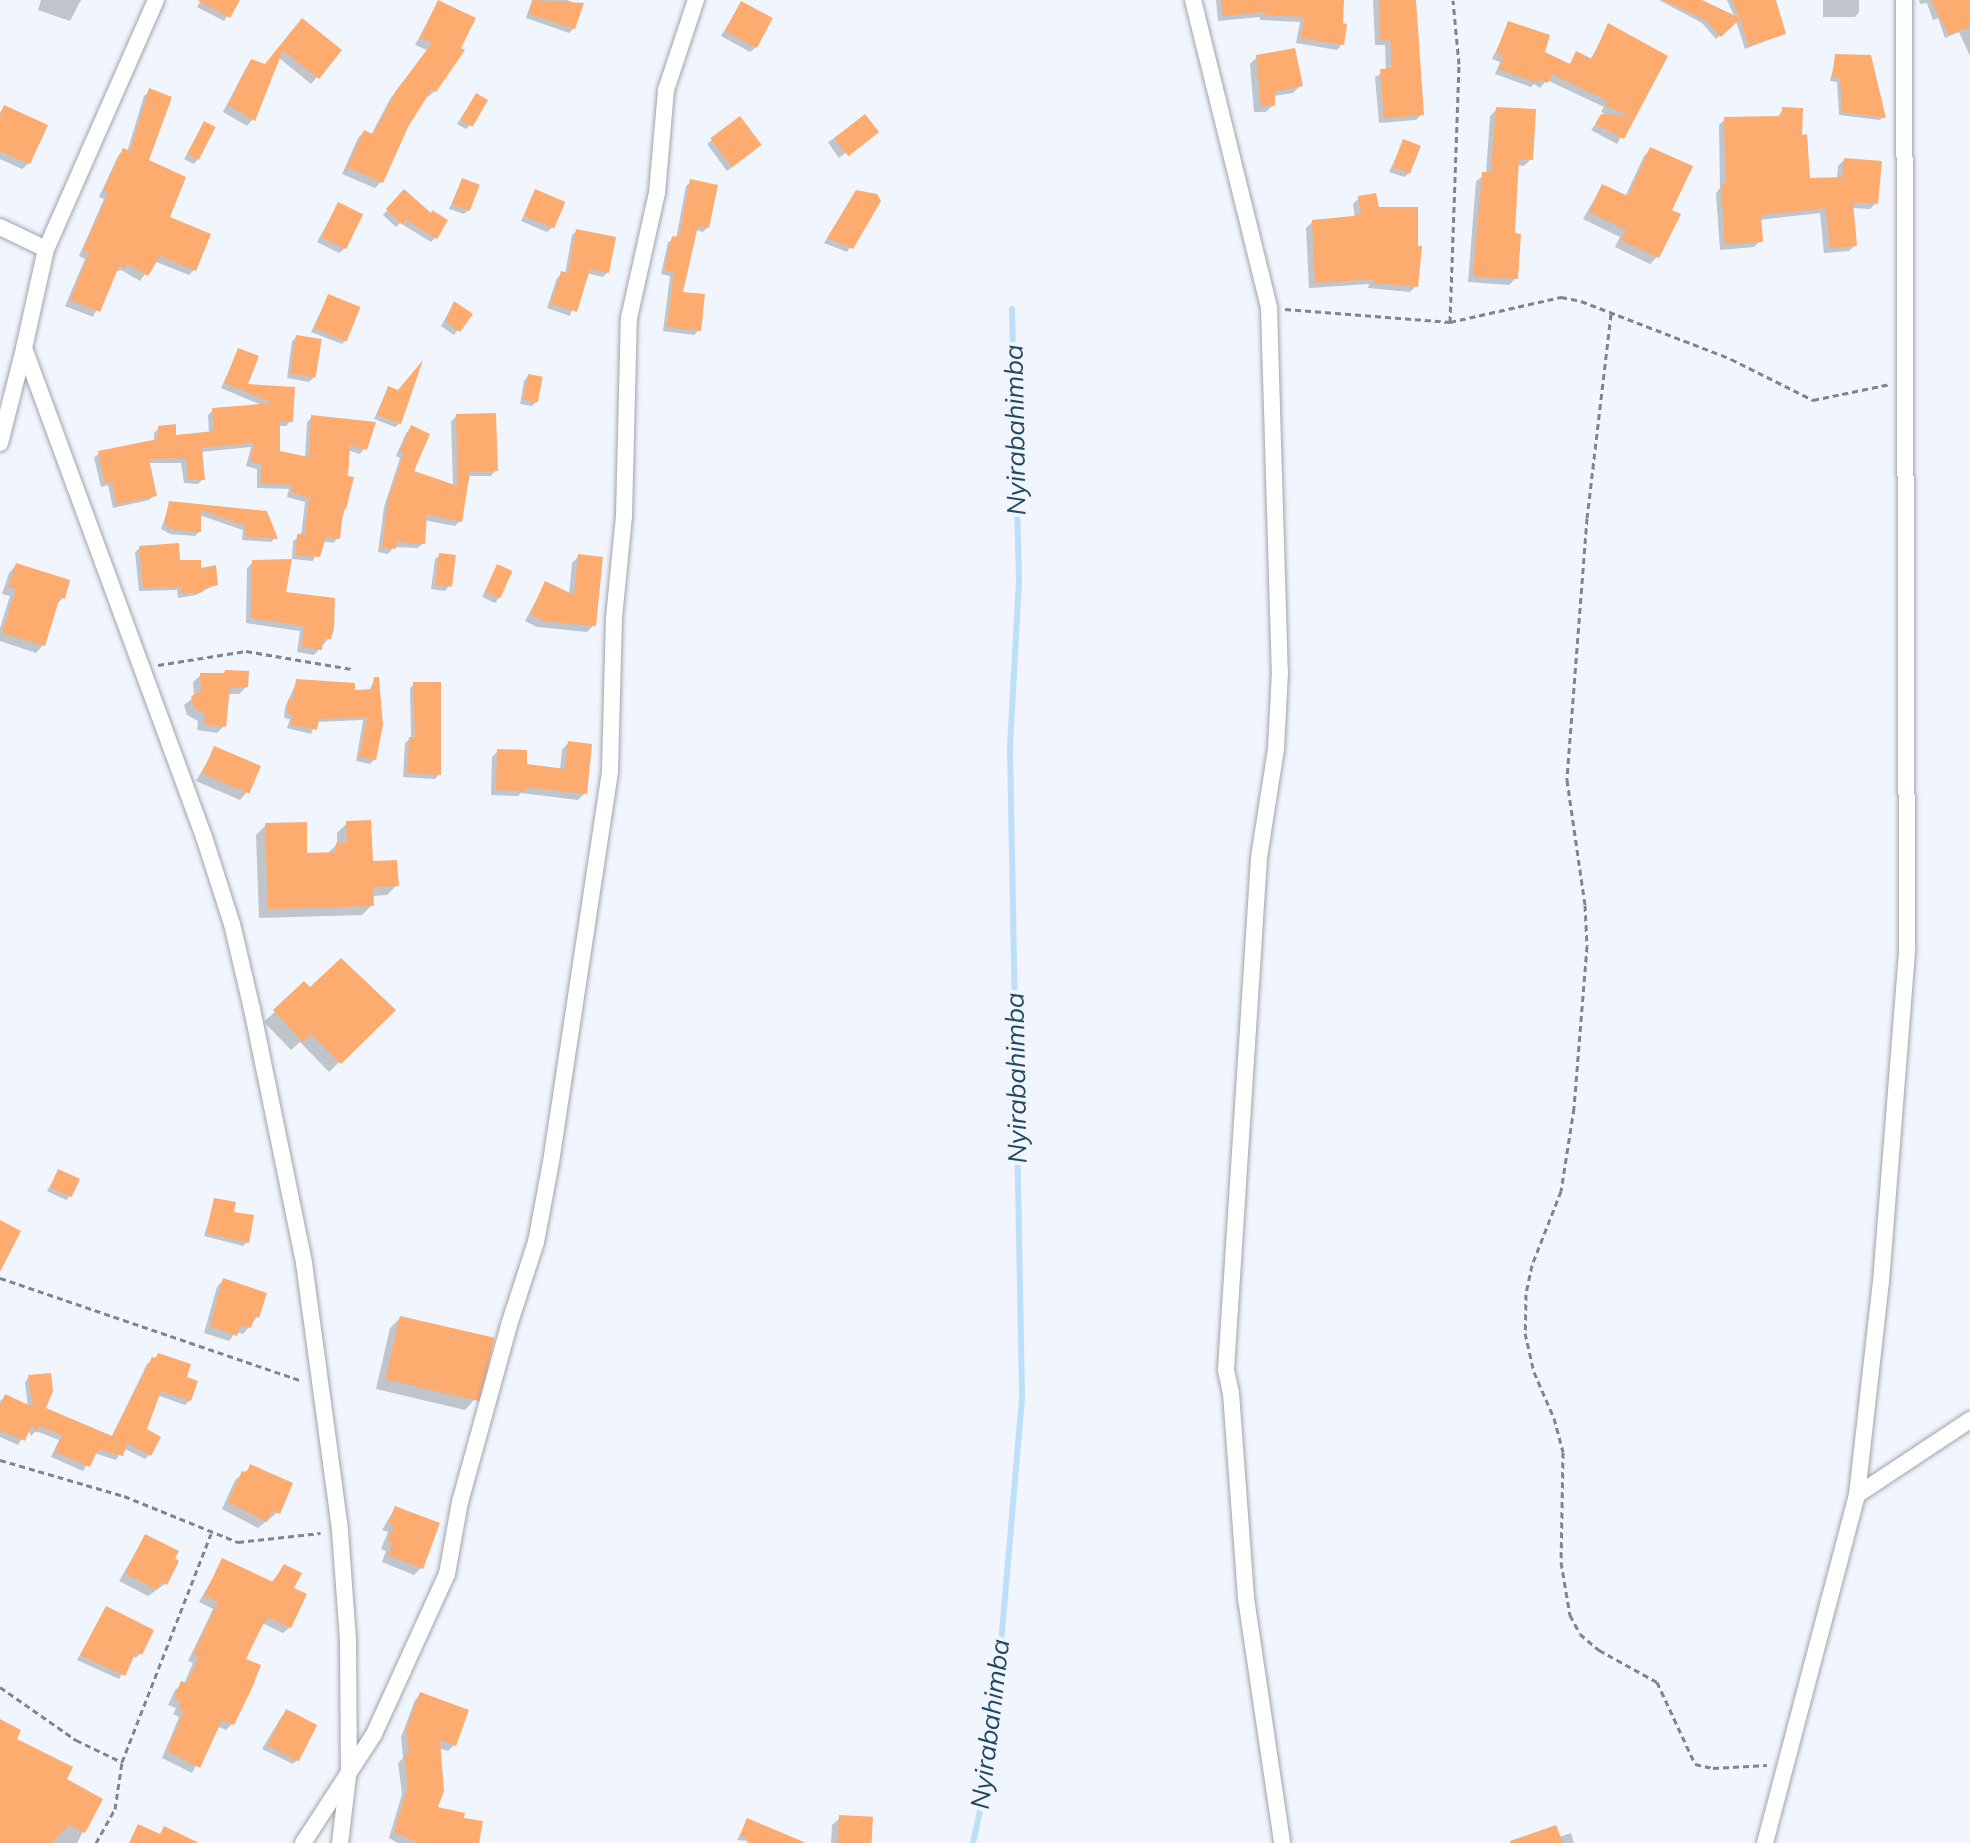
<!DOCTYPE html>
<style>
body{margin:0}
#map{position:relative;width:1970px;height:1843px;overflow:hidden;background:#f1f5fe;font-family:Mulish,sans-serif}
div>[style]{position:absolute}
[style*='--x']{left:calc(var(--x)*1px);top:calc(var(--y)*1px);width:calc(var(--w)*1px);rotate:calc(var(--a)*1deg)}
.shadow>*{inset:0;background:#0003;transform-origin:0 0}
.stream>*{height:6px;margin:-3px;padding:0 3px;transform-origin:3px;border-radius:3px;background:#bde0f8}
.building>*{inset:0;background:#feab6f;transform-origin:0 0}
.path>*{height:3px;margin-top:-1.5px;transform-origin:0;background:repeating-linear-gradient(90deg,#82848a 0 6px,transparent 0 10px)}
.roads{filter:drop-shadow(0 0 2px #a0a3ab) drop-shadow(0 0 2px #a0a3ab)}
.minor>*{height:16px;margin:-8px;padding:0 8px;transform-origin:8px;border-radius:8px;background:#fff}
span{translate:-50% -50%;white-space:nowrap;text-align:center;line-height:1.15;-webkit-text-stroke:8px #f1f5fe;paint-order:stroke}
.water-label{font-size:26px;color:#214962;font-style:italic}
</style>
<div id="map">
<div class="shadow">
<div style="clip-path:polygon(41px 0,81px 0,70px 21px,38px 10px)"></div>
<div style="clip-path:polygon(201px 0,237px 0,224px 21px,197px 7px)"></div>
<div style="clip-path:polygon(532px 0,567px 0,581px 5px,574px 28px,569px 33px,526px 18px)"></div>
<div style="clip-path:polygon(1216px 0,1342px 0,1342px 44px,1337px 50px,1296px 43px,1300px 22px,1260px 20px,1260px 17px,1218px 21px)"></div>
<div style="clip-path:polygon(1373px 0,1415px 0,1422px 114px,1416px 120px,1379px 123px,1375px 77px,1386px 71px,1385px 45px,1375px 45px)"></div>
<div style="clip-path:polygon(1659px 0,1698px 0,1735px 18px,1727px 0,1774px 0,1784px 34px,1745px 49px,1736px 21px,1716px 39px,1702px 23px)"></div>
<div style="clip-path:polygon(1823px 0,1859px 0,1859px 12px,1855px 17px,1823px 17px)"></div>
<div style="clip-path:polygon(1919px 0,1970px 0,1970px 56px,1959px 32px,1945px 38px,1938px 18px,1933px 20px,1927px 3px,1920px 4px)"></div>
<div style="clip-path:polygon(438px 2px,435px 91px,428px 97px,426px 95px,406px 126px,381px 182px,375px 188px,342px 174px,358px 138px,364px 132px,371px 135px,390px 99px,427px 50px,415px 45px)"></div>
<div style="clip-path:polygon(741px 3px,755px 48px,750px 52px,721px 36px)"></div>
<div style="clip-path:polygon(1509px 24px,1542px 53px,1568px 66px,1577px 54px,1590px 60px,1609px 26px,1665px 57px,1617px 144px,1591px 130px,1604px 113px,1601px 112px,1604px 107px,1547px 80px,1540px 88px,1534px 84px,1531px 87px,1495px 74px,1500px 62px,1492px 59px)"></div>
<div style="clip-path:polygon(296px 27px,339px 51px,311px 84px,278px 57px,253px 119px,247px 126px,223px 112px,246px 68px,252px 62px,264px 66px)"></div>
<div style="clip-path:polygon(1836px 56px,1884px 117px,1880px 120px,1839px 115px,1837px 82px,1830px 81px)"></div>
<div style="clip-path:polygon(1257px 57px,1300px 86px,1293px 93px,1273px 96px,1273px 105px,1266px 112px,1254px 112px,1250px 64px)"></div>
<div style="clip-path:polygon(150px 91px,147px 161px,168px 218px,194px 270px,189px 275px,154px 261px,140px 281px,121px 270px,115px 272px,93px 317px,65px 306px,85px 259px,79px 256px,104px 199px,99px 197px,118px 156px,123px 150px,127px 152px,144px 96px)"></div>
<div style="clip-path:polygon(476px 95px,470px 125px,466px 129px,457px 124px)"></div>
<div style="clip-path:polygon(5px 108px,29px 163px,22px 169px,0 159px,0 112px)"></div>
<div style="clip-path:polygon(1497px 109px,1531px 159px,1524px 166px,1516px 165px,1513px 235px,1516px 278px,1509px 285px,1468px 282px,1476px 181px,1486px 174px,1490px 116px)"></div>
<div style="clip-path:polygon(1783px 109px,1800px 137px,1808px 181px,1837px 179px,1838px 166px,1844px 160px,1876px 203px,1870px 209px,1852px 208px,1855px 245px,1849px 251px,1824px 253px,1820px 213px,1759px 220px,1760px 241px,1754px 247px,1720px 250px,1716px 193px,1720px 188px,1719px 125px,1725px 119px,1777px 118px)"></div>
<div style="left:864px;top:117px;width:19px;height:44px;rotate:55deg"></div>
<div style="clip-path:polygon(204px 123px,198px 159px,194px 164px,184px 159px)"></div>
<div style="clip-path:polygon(712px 140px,755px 150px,727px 171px,707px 144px)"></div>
<div style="clip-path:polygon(1404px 141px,1409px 173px,1404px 177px,1389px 172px)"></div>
<div style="clip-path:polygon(1651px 149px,1670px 211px,1657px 257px,1650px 264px,1615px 247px,1620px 237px,1583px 219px,1602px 186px,1625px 197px,1644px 156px)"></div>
<div style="clip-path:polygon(462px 180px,469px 210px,464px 214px,449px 209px)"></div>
<div style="clip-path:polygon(691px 182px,707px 228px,703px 232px,695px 230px,681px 293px,699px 330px,694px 335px,663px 331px,670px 276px,661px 274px,668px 242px,676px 239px,686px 186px)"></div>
<div style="clip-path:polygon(536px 191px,552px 228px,547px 232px,521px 221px)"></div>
<div style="clip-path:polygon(404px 192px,435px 238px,431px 242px,400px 223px,396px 227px,383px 215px)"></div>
<div style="clip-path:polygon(856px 192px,878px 196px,879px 201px,847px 252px,824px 243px)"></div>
<div style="clip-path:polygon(1359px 198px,1377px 209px,1416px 286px,1410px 292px,1368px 288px,1369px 284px,1309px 288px,1306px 228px,1312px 222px,1355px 218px,1353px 204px)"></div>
<div style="clip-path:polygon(338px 205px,344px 249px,339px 253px,317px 242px)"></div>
<div style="clip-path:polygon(577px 231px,608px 272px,603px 277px,586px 273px,570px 316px,547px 308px,557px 278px,565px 274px,572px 235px)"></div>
<div style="clip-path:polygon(328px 296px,346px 340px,342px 344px,311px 332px)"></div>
<div style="clip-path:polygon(454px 303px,470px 314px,454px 335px,441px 326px)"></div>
<div style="clip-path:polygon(297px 337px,314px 377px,309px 382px,287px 378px,292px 341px)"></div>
<div style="clip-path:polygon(239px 350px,245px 386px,293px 389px,291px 421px,286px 426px,278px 426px,278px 453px,305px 458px,307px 422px,312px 417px,365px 448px,360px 454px,347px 450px,345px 508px,338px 538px,333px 543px,322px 541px,313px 561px,292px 559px,293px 541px,301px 536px,305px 502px,287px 497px,289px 489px,257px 488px,257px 469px,246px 466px,251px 447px,200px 452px,203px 479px,198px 484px,184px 483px,181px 463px,148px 463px,155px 495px,149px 500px,113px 508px,108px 485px,101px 487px,94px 458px,99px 453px,154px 442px,154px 433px,159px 428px,174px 437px,209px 433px,208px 415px,213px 410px,264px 406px,221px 388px)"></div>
<div style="clip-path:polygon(528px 376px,536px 402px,532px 406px,520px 404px,524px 381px)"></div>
<div style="clip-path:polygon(388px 388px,400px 423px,395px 427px,374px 419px)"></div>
<div style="clip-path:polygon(456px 416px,496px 470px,491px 476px,467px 476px,460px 521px,455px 526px,424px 520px,423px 543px,418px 548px,394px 547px,388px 554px,378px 552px,384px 507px,400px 458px,396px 456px,406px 433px,411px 428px,411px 472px,453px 486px,451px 422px)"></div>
<div style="clip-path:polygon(170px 503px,266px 513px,275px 538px,271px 542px,242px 540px,243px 530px,199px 515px,199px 532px,195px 536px,170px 534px,161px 529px)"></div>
<div style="clip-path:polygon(140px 548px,199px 570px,216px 584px,196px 595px,178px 598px,177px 590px,139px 591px,135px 552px)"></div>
<div style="clip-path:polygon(440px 555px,449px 586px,445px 591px,431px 589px,435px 559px)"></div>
<div style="clip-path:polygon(579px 556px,594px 625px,587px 632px,537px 627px,525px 621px,545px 584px,569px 594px,572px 563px)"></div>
<div style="clip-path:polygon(253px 562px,329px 638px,314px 655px,297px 652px,300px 631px,246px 623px,247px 568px)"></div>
<div style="clip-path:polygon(16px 565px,63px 598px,56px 605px,43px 645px,36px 653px,0 641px,0 628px,10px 596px,2px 594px,9px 573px)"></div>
<div style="clip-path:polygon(498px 566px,499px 598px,495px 603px,482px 597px)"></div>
<div style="clip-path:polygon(201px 675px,246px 687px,239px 694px,227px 694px,224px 726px,217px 733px,197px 730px,198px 721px,187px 715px,184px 705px,194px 697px,193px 682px)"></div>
<div style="clip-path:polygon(375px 679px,375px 759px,370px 764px,356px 761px,363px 720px,316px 722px,311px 734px,287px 728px,290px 719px,284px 718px,285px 707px,297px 681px,353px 692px,369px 691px)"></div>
<div style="clip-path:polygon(414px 684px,439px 774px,435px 779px,403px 777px,405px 743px,411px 738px,410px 688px)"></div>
<div style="clip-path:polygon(568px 743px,585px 793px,578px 800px,521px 793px,518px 796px,491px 795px,492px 757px,498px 751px,525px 766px,560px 770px,562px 750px)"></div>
<div style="clip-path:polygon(215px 748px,247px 792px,240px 800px,196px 781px)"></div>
<div style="clip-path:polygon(347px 823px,371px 863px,397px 885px,387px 895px,372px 896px,372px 905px,362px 915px,259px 918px,256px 835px,266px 825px,305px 855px,326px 855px,337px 844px,337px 833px)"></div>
<div style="clip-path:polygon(304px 984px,310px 990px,393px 1010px,329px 1072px,300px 1042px,291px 1050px,264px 1022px)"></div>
<div style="clip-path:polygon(59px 1171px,70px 1196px,66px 1200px,47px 1191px)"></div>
<div style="clip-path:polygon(215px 1200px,231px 1213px,247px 1242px,243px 1246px,204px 1236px)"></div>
<div style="clip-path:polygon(223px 1280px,257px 1317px,243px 1334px,236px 1332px,229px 1341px,204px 1333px,217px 1287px)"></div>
<div style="clip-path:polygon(400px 1318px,475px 1399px,465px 1410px,376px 1389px,390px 1328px)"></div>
<div style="clip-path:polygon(158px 1355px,184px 1378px,190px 1400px,185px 1405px,157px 1395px,144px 1430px,150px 1454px,145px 1459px,123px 1448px,116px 1460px,94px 1453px,83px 1471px,51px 1457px,59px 1440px,36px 1431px,31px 1436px,28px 1429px,18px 1445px,0 1437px,0 1401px,5px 1397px,28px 1407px,25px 1382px,29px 1377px,44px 1409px,111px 1438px,147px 1364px)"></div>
<div style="clip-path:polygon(251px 1467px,278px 1512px,258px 1528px,222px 1509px,235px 1480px)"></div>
<div style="clip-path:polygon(395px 1508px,421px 1568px,414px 1575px,382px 1562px,386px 1551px,381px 1549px,388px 1532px,382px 1530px)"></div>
<div style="clip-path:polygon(145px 1536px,165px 1584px,148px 1596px,119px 1581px)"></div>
<div style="clip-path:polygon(223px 1560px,271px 1583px,284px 1566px,292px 1589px,290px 1627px,283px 1633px,262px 1623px,243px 1660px,232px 1724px,226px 1730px,216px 1726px,192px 1773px,162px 1758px,179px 1717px,173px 1714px,176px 1708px,168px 1705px,175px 1690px,184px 1684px,193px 1663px,188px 1661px,213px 1609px,199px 1602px)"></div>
<div style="clip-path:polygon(107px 1608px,140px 1654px,136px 1658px,132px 1656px,119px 1679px,77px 1660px)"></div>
<div style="clip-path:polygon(421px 1694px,454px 1745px,448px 1751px,438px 1748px,436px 1809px,462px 1820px,477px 1843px,398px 1843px,389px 1838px,402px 1794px,398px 1763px,403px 1758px,401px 1737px,415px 1700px)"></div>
<div style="clip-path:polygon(282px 1716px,297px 1760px,293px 1764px,262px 1749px)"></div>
<div style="clip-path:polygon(0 1722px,14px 1740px,64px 1780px,100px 1800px,77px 1843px,0 1843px)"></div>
<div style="clip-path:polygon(840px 1818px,870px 1843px,831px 1843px,832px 1825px)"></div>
<div style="clip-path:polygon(748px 1820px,775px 1843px,737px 1840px)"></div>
<div style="clip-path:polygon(1555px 1827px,1559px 1837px,1571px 1833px,1574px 1843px,1509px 1843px)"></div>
</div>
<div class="stream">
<div style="--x:973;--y:1843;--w:85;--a:-77.8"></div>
<div style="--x:991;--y:1760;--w:365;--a:-85.1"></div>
<div style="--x:1022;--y:1396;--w:649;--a:-91.06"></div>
<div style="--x:1010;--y:747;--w:168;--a:-86.9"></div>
<div style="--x:1019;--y:579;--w:270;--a:-91.5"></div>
</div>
<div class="building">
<div style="clip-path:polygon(197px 0,240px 0,230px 18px)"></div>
<div style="clip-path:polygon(438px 0,476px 18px,461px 48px,465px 50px,436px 92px,432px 89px,408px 127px,383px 183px,347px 167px,364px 130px,373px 134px,396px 91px,432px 43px,420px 38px)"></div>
<div style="clip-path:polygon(533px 0,584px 3px,575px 29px,529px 14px)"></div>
<div style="clip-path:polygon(1221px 0,1344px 0,1343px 23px,1347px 24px,1344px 45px,1301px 38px,1304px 17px,1264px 15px,1265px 12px,1223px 16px)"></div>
<div style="clip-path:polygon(1379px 0,1416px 0,1424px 115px,1384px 118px,1380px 69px,1392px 68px,1390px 40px,1380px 40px)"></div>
<div style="clip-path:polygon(1663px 0,1702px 0,1740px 18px,1732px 0,1776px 0,1786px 34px,1749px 46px,1740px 19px,1721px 37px,1706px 20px)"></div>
<div style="clip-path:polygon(1931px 0,1970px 0,1970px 27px,1949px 35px)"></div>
<div style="left:741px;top:1px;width:36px;height:34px;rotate:28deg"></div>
<div style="clip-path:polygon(302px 18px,342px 50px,319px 79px,283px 50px,255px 121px,228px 105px,251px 59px,265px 64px)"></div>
<div style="clip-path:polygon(1508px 21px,1550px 35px,1545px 52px,1570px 64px,1576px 51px,1592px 59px,1608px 23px,1668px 56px,1624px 139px,1595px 124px,1601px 114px,1632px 116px,1605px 106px,1608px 101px,1552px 74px,1548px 83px,1539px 79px,1538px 83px,1499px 69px,1504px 56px,1496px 53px)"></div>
<div style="clip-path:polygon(1295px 48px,1303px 86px,1275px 91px,1275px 106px,1261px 106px,1256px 55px)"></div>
<div style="clip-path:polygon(1835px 54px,1871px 55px,1886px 118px,1842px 112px,1840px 78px,1832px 78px)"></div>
<div style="clip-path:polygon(149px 88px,172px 97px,149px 160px,186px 177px,170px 217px,211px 234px,196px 271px,160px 256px,148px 276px,127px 264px,125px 268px,119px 266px,100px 312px,70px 300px,89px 253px,83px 250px,108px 193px,103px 191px,123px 148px,130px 151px)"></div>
<div style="left:476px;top:93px;width:14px;height:31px;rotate:30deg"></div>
<div style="clip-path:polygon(4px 105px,48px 125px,30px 164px,0 151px,0 115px)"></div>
<div style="clip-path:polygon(1496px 107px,1536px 109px,1533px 160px,1519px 159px,1515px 233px,1521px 234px,1518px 279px,1473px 276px,1482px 172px,1491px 172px)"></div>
<div style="clip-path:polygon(1782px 107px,1803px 108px,1802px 135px,1807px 134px,1810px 178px,1842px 177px,1844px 158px,1882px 161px,1878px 204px,1853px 202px,1857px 246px,1830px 248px,1826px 208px,1761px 215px,1763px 242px,1725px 244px,1721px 185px,1726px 184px,1724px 117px,1782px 116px)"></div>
<div style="left:865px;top:114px;width:23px;height:39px;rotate:52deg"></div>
<div style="left:740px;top:116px;width:36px;height:37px;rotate:53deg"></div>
<div style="left:204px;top:121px;width:13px;height:37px;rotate:27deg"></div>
<div style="left:1403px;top:139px;width:19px;height:30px;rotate:21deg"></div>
<div style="clip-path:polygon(1650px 147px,1693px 166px,1672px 210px,1681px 214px,1659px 258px,1621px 240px,1626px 230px,1589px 212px,1602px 184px,1628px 196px)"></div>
<div style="left:462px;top:178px;width:19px;height:28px;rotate:21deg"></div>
<div style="clip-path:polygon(690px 179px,718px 185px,709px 228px,698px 226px,683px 292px,705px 294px,701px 331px,667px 327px,674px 272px,664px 270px,672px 236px,679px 237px)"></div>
<div style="clip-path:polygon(404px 189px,431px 213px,432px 210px,448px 220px,437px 239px,406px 220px,402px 224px,386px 209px)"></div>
<div style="left:535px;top:189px;width:33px;height:29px;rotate:23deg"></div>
<div style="clip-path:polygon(856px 190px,877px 194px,881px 201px,853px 249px,827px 238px)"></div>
<div style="clip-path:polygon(1376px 193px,1379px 207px,1418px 207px,1418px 246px,1422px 246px,1418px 287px,1373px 283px,1374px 279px,1315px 283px,1312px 220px,1354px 216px,1361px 213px,1358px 196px)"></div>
<div style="left:338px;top:202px;width:28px;height:39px;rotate:26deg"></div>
<div style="clip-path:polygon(576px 229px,616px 237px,609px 273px,590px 269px,577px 312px,551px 304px,561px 271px,568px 273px)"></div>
<div style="left:328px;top:294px;width:35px;height:37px;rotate:22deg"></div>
<div style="clip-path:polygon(454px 301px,473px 314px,460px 332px,445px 321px)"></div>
<div style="left:296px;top:335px;width:26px;height:39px;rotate:9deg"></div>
<div style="clip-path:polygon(238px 348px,259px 356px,248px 384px,295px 387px,293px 422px,280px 421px,280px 451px,309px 457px,311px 415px,376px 422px,367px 450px,350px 445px,348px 476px,354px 477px,346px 509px,343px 509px,340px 539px,326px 537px,320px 557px,296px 555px,297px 534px,305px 533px,309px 498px,291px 492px,293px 485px,261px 483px,262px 464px,250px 461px,254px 443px,202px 448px,205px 480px,188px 479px,186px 458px,149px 459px,157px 496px,117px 504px,112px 482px,105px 483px,98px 451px,158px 439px,158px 426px,176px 424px,176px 435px,214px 431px,212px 408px,273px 403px,224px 383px)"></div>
<div style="clip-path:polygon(423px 360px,401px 424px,377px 415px,388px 386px,398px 390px)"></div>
<div style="left:528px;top:374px;width:15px;height:26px;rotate:11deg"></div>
<div style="clip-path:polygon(496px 413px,498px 471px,470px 472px,462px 522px,427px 514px,425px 544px,397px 542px,396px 549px,382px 547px,388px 500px,404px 453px,400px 451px,411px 425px,430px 434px,414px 471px,458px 486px,456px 414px)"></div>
<div style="clip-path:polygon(169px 501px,267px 511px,278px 539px,245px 536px,246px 526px,201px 510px,201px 532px,175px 530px,164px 524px)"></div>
<div style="clip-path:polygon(179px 543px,180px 560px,201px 560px,201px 568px,216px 565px,218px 585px,203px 589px,203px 592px,181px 594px,181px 587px,143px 588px,139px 546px)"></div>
<div style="left:439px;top:553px;width:17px;height:32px;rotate:7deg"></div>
<div style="clip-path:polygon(578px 554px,603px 557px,596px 626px,544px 621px,530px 614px,545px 581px,574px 595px)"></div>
<div style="clip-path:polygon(292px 559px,286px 592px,335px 598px,334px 628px,331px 639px,323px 639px,322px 650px,302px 647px,304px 626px,251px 618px,252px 560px)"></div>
<div style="clip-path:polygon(16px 563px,70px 580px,65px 599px,60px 597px,45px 646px,2px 633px,16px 589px,8px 587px)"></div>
<div style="left:497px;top:564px;width:17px;height:30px;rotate:24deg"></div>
<div style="clip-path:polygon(225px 670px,249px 671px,248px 687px,230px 688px,226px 727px,204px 724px,205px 714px,194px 708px,191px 696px,201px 692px,200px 673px,224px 673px)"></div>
<div style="clip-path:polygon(374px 677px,379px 677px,383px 725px,376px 760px,359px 757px,367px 717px,319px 719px,317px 730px,290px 724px,293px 715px,287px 714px,288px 700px,293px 699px,296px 679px,355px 683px,355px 690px,372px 689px)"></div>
<div style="clip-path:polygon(413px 682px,441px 682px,441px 775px,407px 773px,409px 737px,415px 737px)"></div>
<div style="clip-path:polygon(568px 741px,592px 744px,587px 794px,526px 787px,526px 791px,496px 790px,497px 749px,527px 750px,527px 764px,565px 769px)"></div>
<div style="left:214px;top:746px;width:51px;height:30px;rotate:23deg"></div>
<div style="clip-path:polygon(371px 820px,373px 861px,397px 860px,399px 886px,373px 887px,374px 906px,268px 909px,265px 823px,307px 822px,307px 853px,336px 852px,336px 843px,347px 842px,346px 821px)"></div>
<div style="clip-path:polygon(341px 958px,396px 1010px,341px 1064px,311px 1034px,303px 1042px,273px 1010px,304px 981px,310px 987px)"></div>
<div style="left:58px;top:1169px;width:24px;height:20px;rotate:24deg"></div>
<div style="clip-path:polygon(214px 1198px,236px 1202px,234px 1212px,254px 1215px,249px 1243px,206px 1233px)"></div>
<div style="clip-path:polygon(0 1220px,21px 1231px,0 1272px)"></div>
<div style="clip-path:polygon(223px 1278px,267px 1293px,259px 1318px,255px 1316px,251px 1328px,241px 1325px,237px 1336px,210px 1326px)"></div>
<div style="left:400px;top:1316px;width:97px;height:65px;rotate:13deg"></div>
<div style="clip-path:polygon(158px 1353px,191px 1364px,187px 1377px,198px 1381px,191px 1401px,161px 1391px,147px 1429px,161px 1437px,151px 1456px,127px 1443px,123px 1456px,98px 1449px,90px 1467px,55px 1452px,62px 1435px,39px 1426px,37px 1433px,32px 1424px,25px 1441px,0 1430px,0 1405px,5px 1394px,33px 1407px,28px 1375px,51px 1373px,53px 1391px,46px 1408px,112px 1436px,152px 1357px,156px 1358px)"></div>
<div style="clip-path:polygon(250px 1464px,293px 1483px,280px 1514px,272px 1511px,267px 1522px,228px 1502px,242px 1471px,247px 1472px)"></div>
<div style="clip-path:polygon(395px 1506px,440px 1523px,423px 1569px,388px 1555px,392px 1543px,387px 1541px,394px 1525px,388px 1523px)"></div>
<div style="clip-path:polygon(145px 1534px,179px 1551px,175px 1558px,179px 1561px,167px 1585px,161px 1582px,157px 1590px,125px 1573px)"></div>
<div style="clip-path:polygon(222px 1558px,273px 1582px,284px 1564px,302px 1573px,294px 1588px,307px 1594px,291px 1628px,268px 1617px,261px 1628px,246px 1659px,261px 1665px,252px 1688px,234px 1725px,222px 1720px,200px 1768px,167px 1751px,184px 1710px,178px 1708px,181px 1701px,174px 1698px,181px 1681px,187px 1683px,199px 1656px,193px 1654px,218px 1602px,204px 1596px)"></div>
<div style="clip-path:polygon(106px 1606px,154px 1630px,142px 1655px,136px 1652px,125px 1676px,80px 1655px)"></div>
<div style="clip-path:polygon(420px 1692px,469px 1710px,456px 1746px,440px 1740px,444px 1791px,438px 1807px,465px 1813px,464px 1818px,483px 1821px,479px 1843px,418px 1843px,394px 1832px,408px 1786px,404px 1755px,409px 1755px,406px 1730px)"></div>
<div style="left:286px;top:1709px;width:35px;height:41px;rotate:27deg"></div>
<div style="clip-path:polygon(0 1719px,21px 1730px,17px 1739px,73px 1767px,67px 1779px,103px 1799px,85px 1833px,69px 1825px,52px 1843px,0 1843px)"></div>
<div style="left:839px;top:1815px;width:34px;height:28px;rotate:3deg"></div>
<div style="clip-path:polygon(747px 1818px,806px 1843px,747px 1843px,748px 1839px,740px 1835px)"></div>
<div style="clip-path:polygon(138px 1824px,160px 1834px,164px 1826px,199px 1843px,129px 1843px)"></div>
<div style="clip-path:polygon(1556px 1825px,1563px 1843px,1510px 1843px,1510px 1841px)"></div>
</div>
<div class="path">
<div style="--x:1285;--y:309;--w:166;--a:4.5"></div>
<div style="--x:1450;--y:322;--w:114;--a:-12.7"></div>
<div style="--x:1561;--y:297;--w:20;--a:11"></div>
<div style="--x:1581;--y:301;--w:161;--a:21.1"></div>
<div style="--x:1731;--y:359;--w:92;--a:26.6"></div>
<div style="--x:1813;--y:400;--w:79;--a:-11.7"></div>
<div style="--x:1611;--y:314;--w:205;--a:96.7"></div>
<div style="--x:1587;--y:518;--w:263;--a:94.4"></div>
<div style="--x:1567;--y:780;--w:126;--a:81.8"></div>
<div style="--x:1585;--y:905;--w:41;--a:87.2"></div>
<div style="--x:1587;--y:946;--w:163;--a:94.6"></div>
<div style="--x:1574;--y:1108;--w:84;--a:98.9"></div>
<div style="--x:1561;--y:1191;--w:79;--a:111.4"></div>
<div style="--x:1532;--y:1265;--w:30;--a:102"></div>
<div style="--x:1526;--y:1294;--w:39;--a:91"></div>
<div style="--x:1525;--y:1333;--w:40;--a:77"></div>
<div style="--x:1534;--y:1372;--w:50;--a:66.5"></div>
<div style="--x:1554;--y:1418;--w:35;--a:75"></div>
<div style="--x:1563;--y:1452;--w:110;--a:91"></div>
<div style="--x:1561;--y:1562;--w:54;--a:80.4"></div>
<div style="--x:1570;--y:1615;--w:21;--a:62"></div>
<div style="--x:1580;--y:1634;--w:25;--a:40"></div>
<div style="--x:1599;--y:1650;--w:66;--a:28.9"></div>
<div style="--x:1657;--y:1682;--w:90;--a:65.1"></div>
<div style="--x:1695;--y:1764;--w:18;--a:13"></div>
<div style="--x:1713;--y:1768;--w:54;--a:-3.2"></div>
<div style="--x:1450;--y:322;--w:258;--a:-88"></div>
<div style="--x:1459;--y:64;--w:64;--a:-95.4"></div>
<div style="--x:158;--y:665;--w:89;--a:-9"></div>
<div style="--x:246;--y:651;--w:107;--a:9.7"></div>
<div style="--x:0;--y:1278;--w:320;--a:18.8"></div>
<div style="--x:0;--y:1460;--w:129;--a:16.2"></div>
<div style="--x:124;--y:1496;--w:123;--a:22"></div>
<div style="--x:238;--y:1542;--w:83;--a:-6.2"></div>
<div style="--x:0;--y:1687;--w:93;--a:34.9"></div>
<div style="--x:76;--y:1740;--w:51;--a:25.6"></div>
<div style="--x:96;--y:1843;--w:39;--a:-61"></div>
<div style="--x:115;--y:1809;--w:48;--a:-81.5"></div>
<div style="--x:122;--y:1762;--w:245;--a:-68.7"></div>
</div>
<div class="roads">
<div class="minor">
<div style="--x:156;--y:0;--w:272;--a:113.8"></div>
<div style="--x:46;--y:249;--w:101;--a:102.5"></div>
<div style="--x:24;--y:348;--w:521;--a:69.79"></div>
<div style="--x:204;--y:837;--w:91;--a:72.2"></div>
<div style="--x:232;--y:924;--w:87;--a:76.8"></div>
<div style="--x:252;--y:1009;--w:259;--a:78.4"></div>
<div style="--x:304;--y:1263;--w:270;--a:82.3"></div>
<div style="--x:340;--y:1531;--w:108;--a:85.8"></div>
<div style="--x:348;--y:1639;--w:129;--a:89.6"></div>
<div style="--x:349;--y:1768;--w:76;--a:96.8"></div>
<div style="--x:1193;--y:0;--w:317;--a:76.1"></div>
<div style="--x:1269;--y:308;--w:364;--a:88.3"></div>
<div style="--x:1280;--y:672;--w:77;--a:93"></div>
<div style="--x:1276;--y:749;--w:110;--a:98.9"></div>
<div style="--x:1259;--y:858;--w:513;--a:93.69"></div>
<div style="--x:1226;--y:1370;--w:24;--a:78"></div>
<div style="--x:1231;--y:1393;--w:206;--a:85.8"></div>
<div style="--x:1246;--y:1598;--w:248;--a:81.6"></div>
<div style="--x:0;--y:227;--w:51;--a:25.6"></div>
<div style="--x:0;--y:443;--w:97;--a:-75.7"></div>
<div style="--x:1857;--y:1495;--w:136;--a:-33.6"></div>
<div style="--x:303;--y:1843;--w:130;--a:-56.9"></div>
<div style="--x:374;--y:1734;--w:176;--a:-65.5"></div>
<div style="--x:447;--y:1574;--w:73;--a:-79.8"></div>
<div style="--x:460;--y:1502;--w:184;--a:-74.5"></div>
<div style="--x:509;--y:1325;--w:87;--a:-72"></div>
<div style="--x:536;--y:1242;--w:81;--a:-79.4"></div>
<div style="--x:551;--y:1162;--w:396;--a:-81.4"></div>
<div style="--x:610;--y:770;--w:152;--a:-88.5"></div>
<div style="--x:614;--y:618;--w:102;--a:-84.4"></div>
<div style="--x:624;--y:516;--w:198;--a:-88.6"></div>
<div style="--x:629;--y:318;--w:128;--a:-77.4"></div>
<div style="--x:657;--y:193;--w:103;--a:-85"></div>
<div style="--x:666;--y:90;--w:95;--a:-71.6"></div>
<div style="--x:1765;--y:1843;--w:360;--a:-75.2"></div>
<div style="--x:1857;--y:1495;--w:214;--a:-83.6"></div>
<div style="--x:1881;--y:1282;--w:334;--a:-85.5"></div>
<div style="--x:1907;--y:949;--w:949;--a:-90.18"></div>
</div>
</div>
<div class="water-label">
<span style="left:1015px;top:430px;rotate:-91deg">Nyirabahimba</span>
<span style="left:1016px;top:1078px;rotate:-91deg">Nyirabahimba</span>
<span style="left:990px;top:1724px;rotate:-83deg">Nyirabahimba</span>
</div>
</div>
